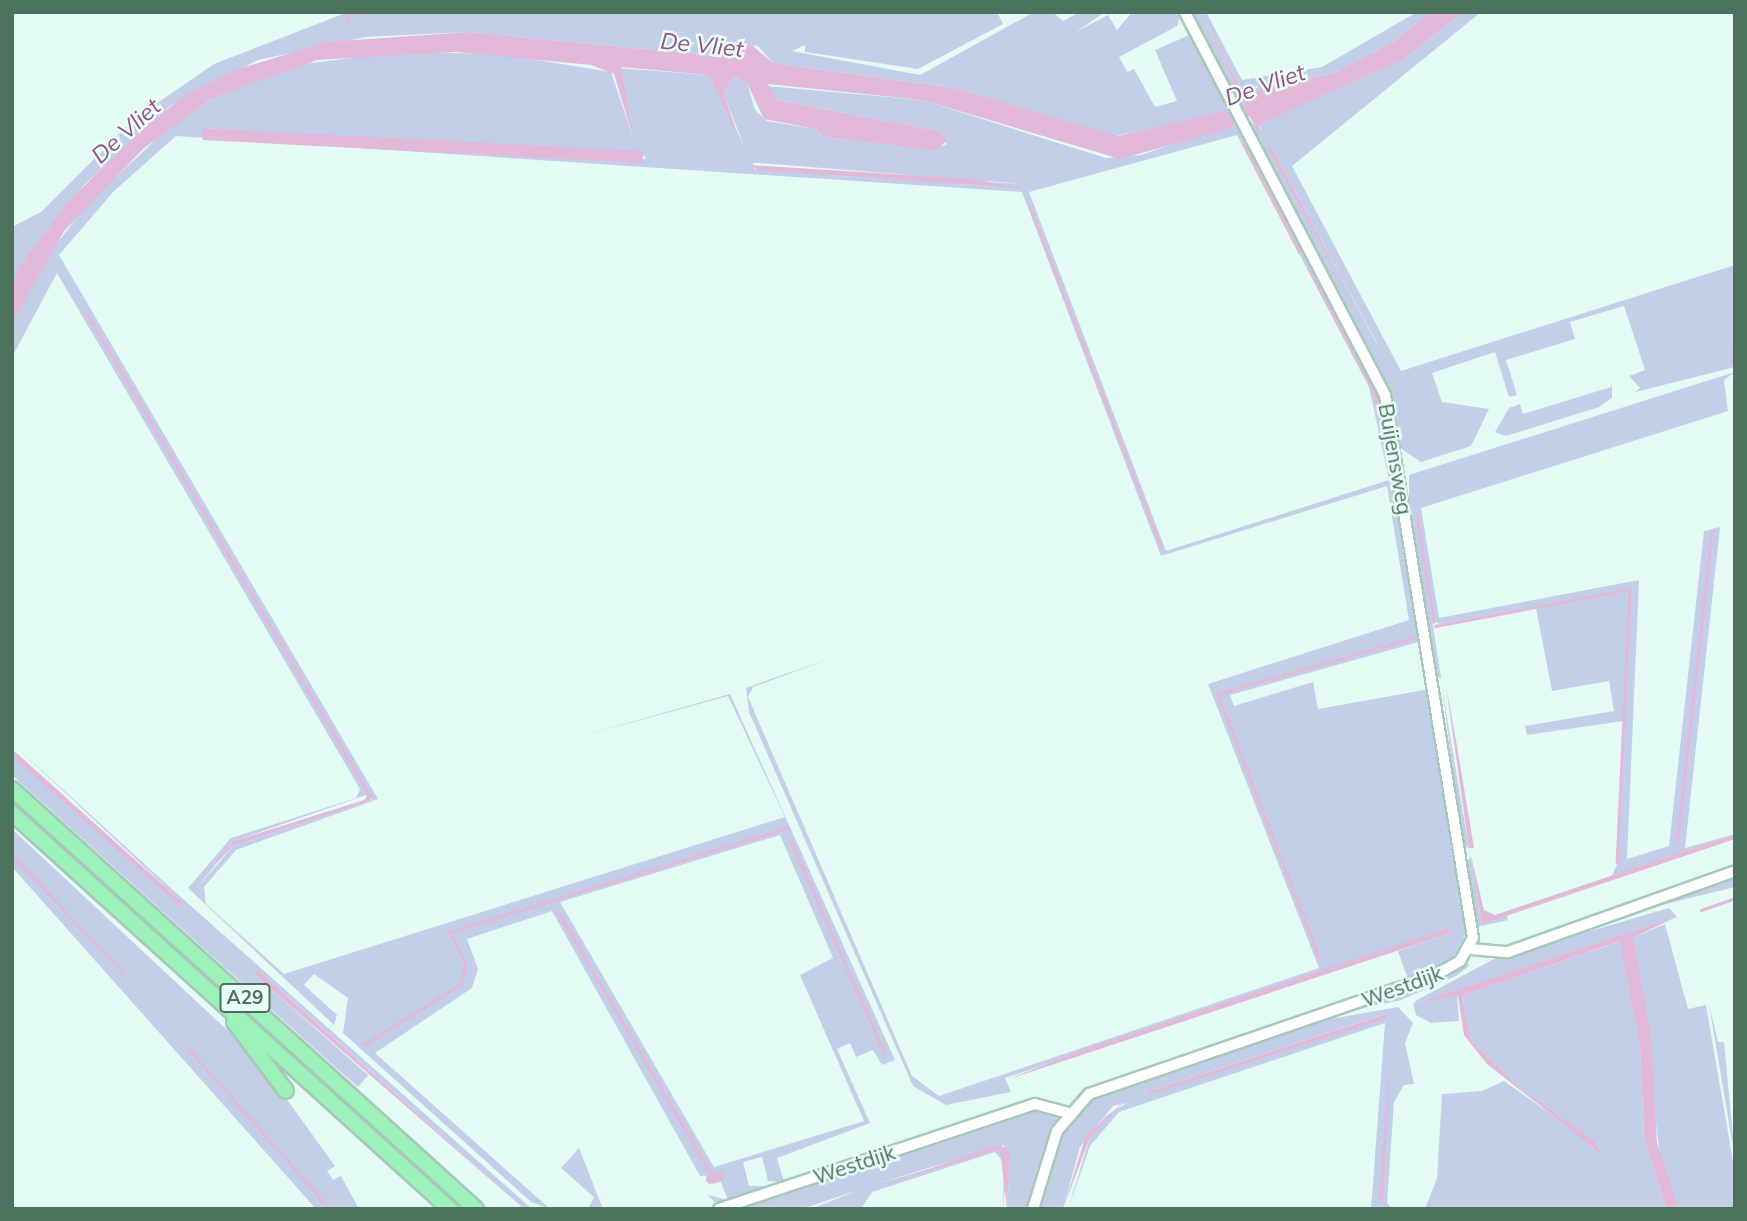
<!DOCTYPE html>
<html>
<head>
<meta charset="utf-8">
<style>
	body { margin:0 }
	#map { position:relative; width:1747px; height:1221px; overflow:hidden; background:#e3fbf4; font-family:Mulish,sans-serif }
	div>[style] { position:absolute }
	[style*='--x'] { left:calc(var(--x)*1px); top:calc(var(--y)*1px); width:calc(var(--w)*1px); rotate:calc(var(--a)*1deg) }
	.green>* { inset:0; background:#c3cfe8 }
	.water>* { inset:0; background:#e3b9da; transform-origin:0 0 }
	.stream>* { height:2.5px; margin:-1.25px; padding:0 1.25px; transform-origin:1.25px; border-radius:1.25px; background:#e3b9da }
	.canal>* { height:10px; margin:-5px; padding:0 5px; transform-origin:5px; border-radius:5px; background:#e3b9da }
	.roads { filter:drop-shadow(2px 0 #a8c9ba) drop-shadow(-2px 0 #a8c9ba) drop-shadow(0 2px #a8c9ba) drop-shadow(0 -2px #a8c9ba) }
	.minor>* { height:10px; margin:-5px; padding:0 5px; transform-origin:5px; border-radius:5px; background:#fff }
	.highway>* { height:14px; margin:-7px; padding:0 7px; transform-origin:7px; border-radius:7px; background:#9df2ba }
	span { translate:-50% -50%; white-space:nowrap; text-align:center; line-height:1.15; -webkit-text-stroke:5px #e9fef8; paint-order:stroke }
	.shield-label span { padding:2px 5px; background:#e9fef8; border:2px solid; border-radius:5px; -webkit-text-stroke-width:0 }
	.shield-label { font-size:19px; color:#4a725c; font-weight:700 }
	.street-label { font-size:21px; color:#4a725c }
	.water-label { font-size:23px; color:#994f86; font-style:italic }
	.frame { position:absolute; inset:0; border:14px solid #4a725c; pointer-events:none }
</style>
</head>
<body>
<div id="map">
	<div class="green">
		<i style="clip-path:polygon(348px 12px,997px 12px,1003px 24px,918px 69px,805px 52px,805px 45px,792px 51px,920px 75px,1034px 12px,1053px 12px,1063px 21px,1080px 12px,1105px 12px,1076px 32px,1108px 15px,1117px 30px,1132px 12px,1181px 12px,1177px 26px,1119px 57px,1127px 72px,1134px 69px,1155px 107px,1177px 101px,1155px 50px,1192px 34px,1233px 112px,1115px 136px,955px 88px,773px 63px,758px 46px,729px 43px,706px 55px,468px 32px,366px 37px,258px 60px,171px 105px,83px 186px,12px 281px,12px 227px,41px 212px,134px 119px,214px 64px)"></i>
		<i style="clip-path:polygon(1193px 12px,1206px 12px,1242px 80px,1322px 67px,1417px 12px,1430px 12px,1393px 42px,1334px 73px,1243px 93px,1202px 15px,1245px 106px,1240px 108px)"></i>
		<i style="clip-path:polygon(evenodd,1463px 12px,1481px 12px,1292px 166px,1401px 371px,1735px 265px,1735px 367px,1635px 392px,1640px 388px,1629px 376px,1645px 370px,1624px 306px,1570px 322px,1575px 339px,1506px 360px,1517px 395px,1509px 397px,1495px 352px,1432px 373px,1442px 402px,1489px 409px,1471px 446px,1421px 462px,1400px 448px,1377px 366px,1245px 118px,1262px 130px,1259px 124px,1404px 59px,1463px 12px,1271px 146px,1377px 343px,1377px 344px,1268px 147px,1271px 146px)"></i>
		<i style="clip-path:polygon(evenodd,401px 52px,500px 54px,611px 72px,634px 140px,618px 68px,709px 75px,744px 146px,724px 95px,733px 76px,747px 83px,755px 110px,767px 121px,816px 129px,823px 137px,934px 149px,947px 144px,938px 131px,777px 100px,767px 86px,922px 100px,1106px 158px,1141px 155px,1238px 122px,1379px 394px,1422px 641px,1230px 695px,1234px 706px,1313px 682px,1318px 709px,1430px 689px,1467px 931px,1452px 960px,1408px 980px,1398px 951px,1451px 933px,1449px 929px,1005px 1078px,1011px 1092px,946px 1105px,913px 1086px,749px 712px,746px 688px,834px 657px,753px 687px,748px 697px,912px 1076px,939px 1096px,1319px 968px,1208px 684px,1409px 620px,1387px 486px,1161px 556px,1022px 192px,176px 136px,114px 191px,59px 255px,378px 799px,236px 850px,204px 887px,206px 904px,284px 974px,785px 817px,728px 696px,575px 738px,730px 694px,895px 1060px,882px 1065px,873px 1050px,856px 1057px,850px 1043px,837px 1049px,870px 1123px,777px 1158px,784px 1182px,768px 1181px,762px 1157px,743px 1162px,749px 1186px,774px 1186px,718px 1205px,708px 1195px,728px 1200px,718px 1175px,700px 1176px,552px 911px,467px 939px,478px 969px,472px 988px,375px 1053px,550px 1209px,531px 1202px,343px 1033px,348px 998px,314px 974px,304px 985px,337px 1015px,334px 1025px,188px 888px,231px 838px,356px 798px,360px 789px,57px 273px,12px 357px,12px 322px,37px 270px,87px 204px,165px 131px,211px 99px,303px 64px,401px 52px,203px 128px,643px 154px,646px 159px,213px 134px,203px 128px,401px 52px,1237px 135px,1369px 387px,1389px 480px,1166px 551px,1029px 192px,1237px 135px,401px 52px,753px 163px,759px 163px,1024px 184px,754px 169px,753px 163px,401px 52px,366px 795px,372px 800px,234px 845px,197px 888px,234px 841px,366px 795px,401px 52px,780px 835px,833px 958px,800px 975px,864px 1121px,714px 1167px,560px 902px,780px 835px)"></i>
		<i style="clip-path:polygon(1735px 372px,1724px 380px,1728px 411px,1421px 508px,1439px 618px,1639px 580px,1627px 859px,1669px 846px,1704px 531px,1720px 527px,1685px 848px,1735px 834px,1612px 876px,1618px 862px,1631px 589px,1440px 624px,1432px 620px,1441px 678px,1436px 676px,1409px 513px,1409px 475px)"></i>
		<i style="clip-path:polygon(1612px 381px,1612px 398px,1599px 407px,1506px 436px,1495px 432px,1509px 408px,1520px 404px,1523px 414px,1611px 387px)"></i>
		<i style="clip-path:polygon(1629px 591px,1623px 721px,1527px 735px,1525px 726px,1614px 711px,1609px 681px,1552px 691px,1536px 608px)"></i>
		<i style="clip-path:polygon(1442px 688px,1469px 848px,1463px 845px)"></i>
		<i style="clip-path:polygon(12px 743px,174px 891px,532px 1209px,524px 1209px,257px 969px,255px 975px,368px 1075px,358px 1087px,336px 1068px,12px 775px,12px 756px,184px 904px)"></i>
		<i style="clip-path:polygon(12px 829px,257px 1058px,335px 1166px,327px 1171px,333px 1180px,341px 1176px,359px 1209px,316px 1209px,12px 867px)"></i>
		<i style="clip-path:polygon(1471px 856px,1482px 923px,1507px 915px,1508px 920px,1477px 927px,1466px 864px)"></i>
		<i style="clip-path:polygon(1735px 874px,1735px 887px,1629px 913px)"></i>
		<i style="clip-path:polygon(1669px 908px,1677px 917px,1416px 1003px,1457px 995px,1459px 1021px,1431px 1023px,1416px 1015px,1413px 1004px,1417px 1000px,1492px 960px)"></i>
		<i style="clip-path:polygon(1665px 924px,1688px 1009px,1706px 1005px,1735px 1173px,1735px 1209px,1679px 1209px,1660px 1156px,1633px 938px)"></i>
		<i style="clip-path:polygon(1621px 941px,1640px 1048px,1644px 1136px,1666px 1209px,1425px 1209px,1437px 1178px,1442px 1094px,1482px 1091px,1504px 1081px,1607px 1154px,1520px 1088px,1471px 1040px,1462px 996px)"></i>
		<i style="clip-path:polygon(1466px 961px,1469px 966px,1456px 976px,1401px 1000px,1330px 1015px,1439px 978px)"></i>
		<i style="clip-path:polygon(1709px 1004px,1718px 1042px,1724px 1042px,1735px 1159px)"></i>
		<i style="clip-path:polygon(evenodd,1398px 1007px,1413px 1023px,1405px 1043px,1414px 1084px,1404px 1085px,1394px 1102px,1387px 1203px,1393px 1209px,1371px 1209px,1385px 1023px,1119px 1112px,1090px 1146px,1068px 1209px,1090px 1137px,1106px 1116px,1127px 1103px,1113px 1106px,1080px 1147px,1063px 1209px,1037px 1209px,1060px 1134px,1092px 1097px,1314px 1022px,1398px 1007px,1385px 1014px,1386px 1018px,1145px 1095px,1147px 1092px,1385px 1014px)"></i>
		<i style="clip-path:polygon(1035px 1107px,1054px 1111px,1057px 1119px,1029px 1209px,1007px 1209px,1010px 1158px,1004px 1145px,873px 1185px,1000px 1149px,1007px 1168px,1003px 1209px,1004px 1163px,995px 1152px,872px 1192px,861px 1209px,811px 1209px,859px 1190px,801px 1209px,729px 1209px)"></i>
		<i style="clip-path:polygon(579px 1148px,603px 1209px,588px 1209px,594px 1197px,561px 1168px)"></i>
	</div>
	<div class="water">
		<i style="clip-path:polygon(1430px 12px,1463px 12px,1404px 59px,1260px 124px,1259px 132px,1249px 116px,1228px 129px,1120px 159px,922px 100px,768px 84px,777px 100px,938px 131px,947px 141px,936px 150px,823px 137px,816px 129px,764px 119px,747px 83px,733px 76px,724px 95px,742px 146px,709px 75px,621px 67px,634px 140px,614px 74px,591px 65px,456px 52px,317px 60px,211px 99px,143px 149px,65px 230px,12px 322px,12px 281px,23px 262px,68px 202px,141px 130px,185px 95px,235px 70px,326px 42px,468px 32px,706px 55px,747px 41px,773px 63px,955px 88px,1118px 136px,1245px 106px,1202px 15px,1243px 93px,1334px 73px,1393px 42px)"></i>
		<i style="left:203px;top:128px;width:441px;height:12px;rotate:3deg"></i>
		<i style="clip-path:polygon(1271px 146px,1316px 230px,1377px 344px,1267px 147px)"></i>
		<i style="clip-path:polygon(750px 165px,973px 179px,1024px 188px,758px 170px)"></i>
		<i style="clip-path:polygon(1446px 686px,1457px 746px,1474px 848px,1469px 848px)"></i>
		<i style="clip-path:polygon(12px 749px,182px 902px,181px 907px,12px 756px)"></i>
		<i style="clip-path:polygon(370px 792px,370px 801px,234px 845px,194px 886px,234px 841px,364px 800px)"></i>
		<i style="clip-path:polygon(1735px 834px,1735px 839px,1482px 924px,1471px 856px,1484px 910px,1495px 915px)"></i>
		<i style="clip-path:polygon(1676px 917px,1633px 938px,1651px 1036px,1657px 1143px,1679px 1209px,1666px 1209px,1644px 1136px,1640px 1048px,1620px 941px,1462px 996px,1471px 1040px,1520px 1088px,1594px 1141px,1604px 1156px,1487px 1064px,1464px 1035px,1458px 996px,1416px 1003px)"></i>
		<i style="clip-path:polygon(1449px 928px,1451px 933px,1006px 1080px,1082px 1050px)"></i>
		<i style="clip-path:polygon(257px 969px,349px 1052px,524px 1209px,255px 975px)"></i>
		<i style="clip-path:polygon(1386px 1014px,1387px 1018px,1145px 1096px,1147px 1092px)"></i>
		<i style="clip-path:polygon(1391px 1041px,1383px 1202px,1379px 1202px)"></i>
		<i style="clip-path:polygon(1126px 1100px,1090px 1137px,1063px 1209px,1086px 1135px)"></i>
		<i style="clip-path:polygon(997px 1145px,1007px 1148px,1010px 1158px,1007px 1209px,1000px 1149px,874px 1188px)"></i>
	</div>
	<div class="stream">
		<i style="--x:348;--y:22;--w:6;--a:-99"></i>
		<i style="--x:347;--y:16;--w:15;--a:-16"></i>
		<i style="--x:1243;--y:143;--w:122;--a:62.6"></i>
		<i style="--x:1029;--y:204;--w:367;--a:68.9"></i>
		<i style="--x:1309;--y:269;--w:139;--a:62.1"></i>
		<i style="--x:1374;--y:392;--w:49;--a:78.2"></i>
		<i style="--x:87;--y:313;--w:560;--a:59.63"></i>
		<i style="--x:1732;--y:362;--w:29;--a:-84"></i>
		<i style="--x:1386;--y:456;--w:12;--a:81"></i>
		<i style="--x:1417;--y:515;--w:108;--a:81"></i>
		<i style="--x:1435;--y:626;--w:198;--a:-10.7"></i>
		<i style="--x:1630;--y:589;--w:273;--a:92.7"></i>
		<i style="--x:791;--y:840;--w:232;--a:66.3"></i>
		<i style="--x:1677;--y:842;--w:313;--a:-83.6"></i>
		<i style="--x:12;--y:855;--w:163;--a:46.5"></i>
		<i style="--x:1701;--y:910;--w:34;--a:-19"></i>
		<i style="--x:559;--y:913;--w:307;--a:59.7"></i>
		<i style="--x:1319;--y:958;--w:283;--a:-111.1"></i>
		<i style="--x:1217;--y:694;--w:204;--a:-15.9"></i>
		<i style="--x:363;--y:1045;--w:115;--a:-31.9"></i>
		<i style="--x:461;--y:984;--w:21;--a:-79"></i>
		<i style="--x:465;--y:963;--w:35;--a:-117"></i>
		<i style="--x:449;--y:932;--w:354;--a:-17.1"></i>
		<i style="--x:189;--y:1049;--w:213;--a:48.6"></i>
	</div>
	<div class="canal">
		<i style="--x:711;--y:1179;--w:8;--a:-14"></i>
	</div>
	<div class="roads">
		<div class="minor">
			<i style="--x:1470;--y:949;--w:38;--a:5"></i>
			<i style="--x:1508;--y:952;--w:241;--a:-19.6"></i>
			<i style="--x:719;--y:1209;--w:333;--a:-18.4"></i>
			<i style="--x:1035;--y:1104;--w:34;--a:15"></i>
			<i style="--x:1033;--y:1209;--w:82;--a:-72.9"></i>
			<i style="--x:1057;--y:1131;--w:49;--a:-49.1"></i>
			<i style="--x:1089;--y:1094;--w:365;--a:-18.9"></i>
			<i style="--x:1434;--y:976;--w:30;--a:-30"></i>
			<i style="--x:1460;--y:961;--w:26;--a:-61"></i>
			<i style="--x:1473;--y:938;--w:550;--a:-99.21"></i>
			<i style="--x:1385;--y:395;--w:432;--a:-117.6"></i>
		</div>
		<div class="highway">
			<i style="--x:12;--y:789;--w:626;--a:42.15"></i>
			<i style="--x:12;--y:813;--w:590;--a:42.12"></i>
			<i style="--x:234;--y:1022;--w:86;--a:53"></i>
		</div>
	</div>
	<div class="shield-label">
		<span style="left:245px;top:998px">A29</span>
	</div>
	<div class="street-label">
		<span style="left:1396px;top:459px;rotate:80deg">Buijensweg</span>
		<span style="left:1402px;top:986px;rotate:-20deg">Westdijk</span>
		<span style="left:854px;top:1164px;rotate:-18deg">Westdijk</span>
	</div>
	<div class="water-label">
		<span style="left:702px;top:45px;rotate:6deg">De Vliet</span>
		<span style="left:1265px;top:85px;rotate:-19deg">De Vliet</span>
		<span style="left:126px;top:131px;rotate:-42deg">De Vliet</span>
	</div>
	<div class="frame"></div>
</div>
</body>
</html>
